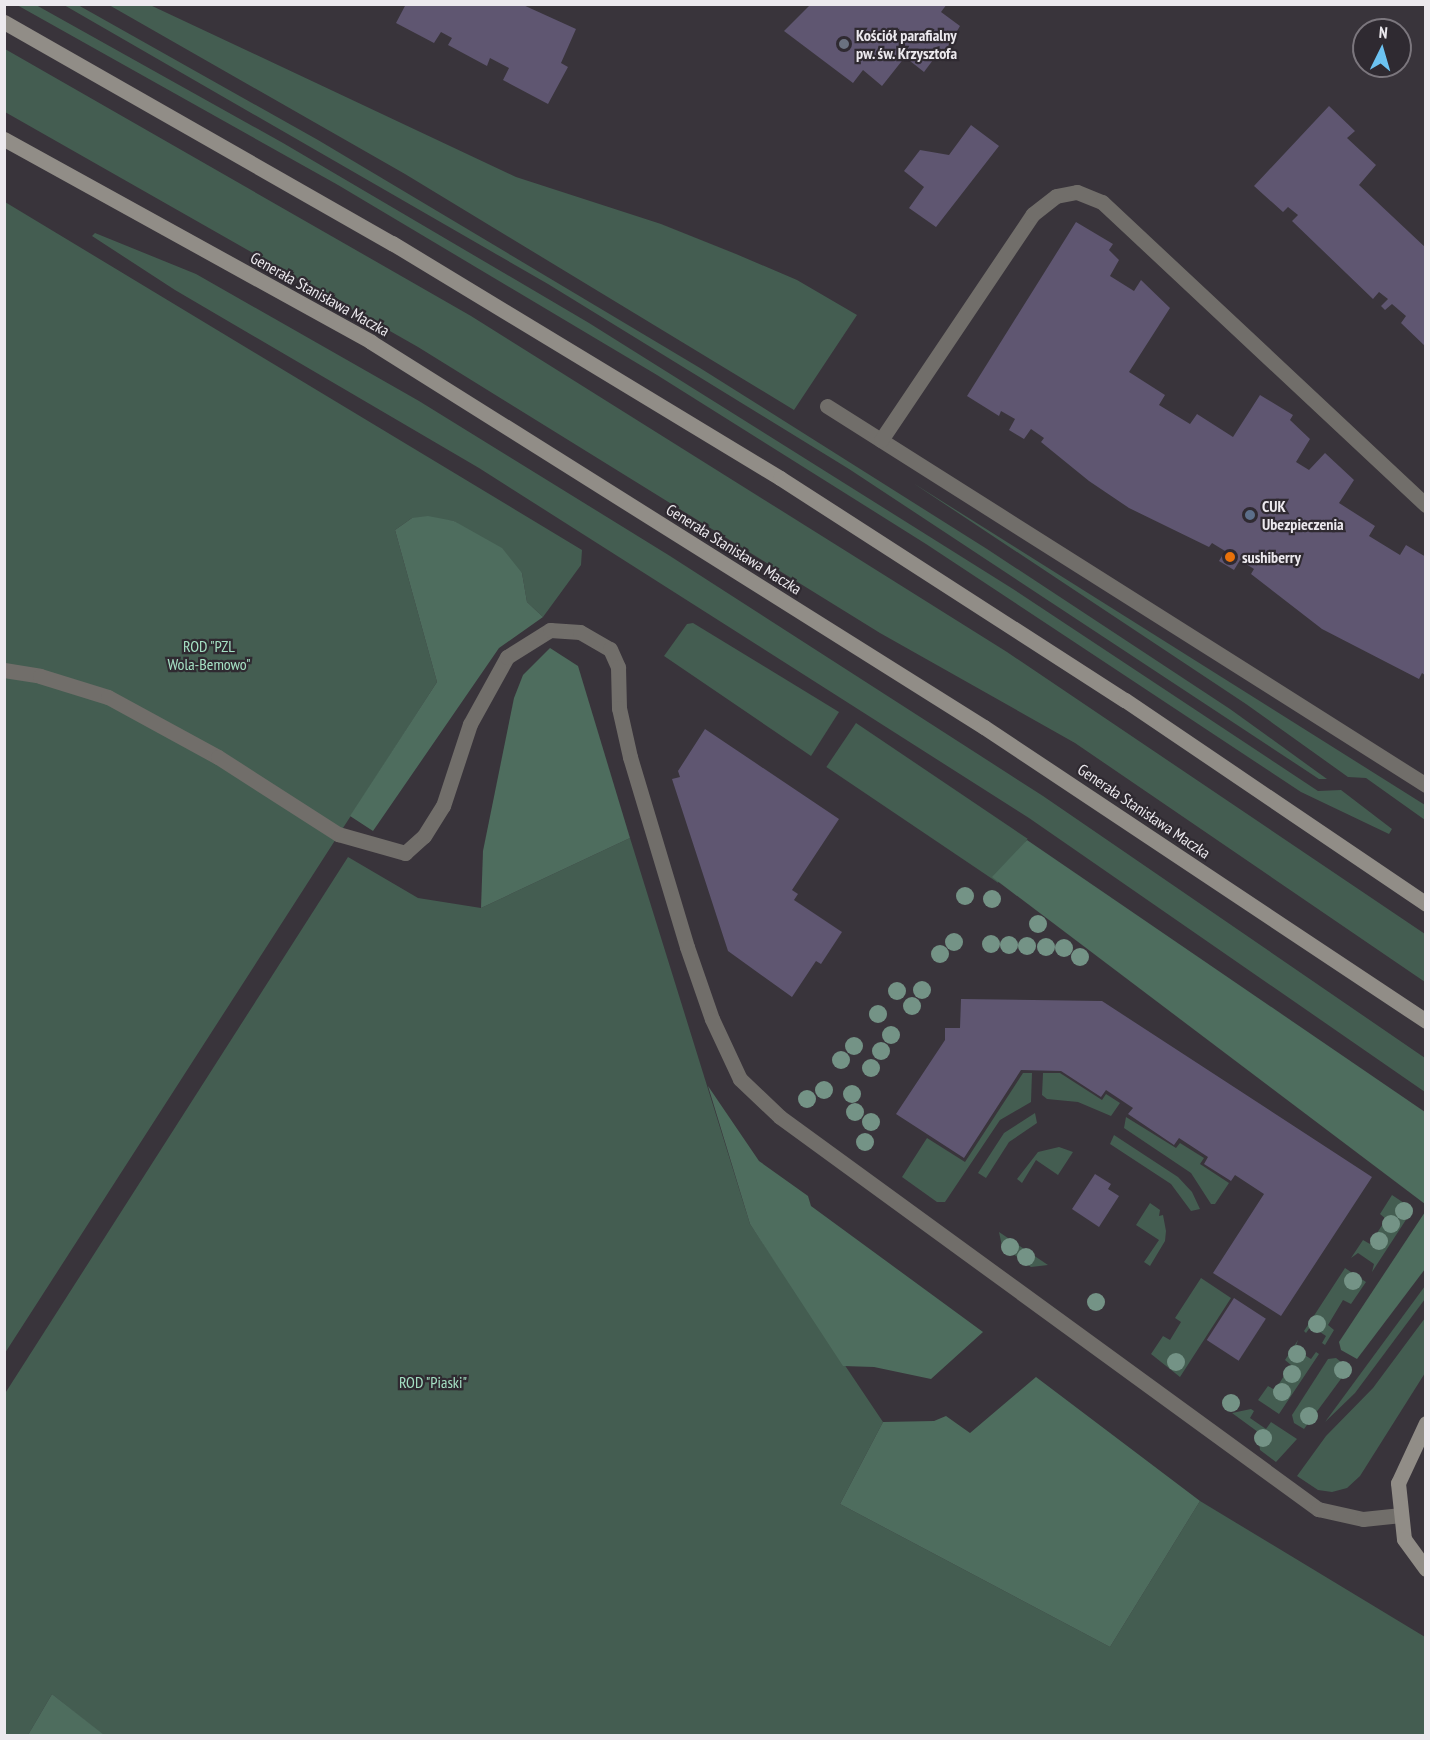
<!DOCTYPE html>
<html>
<head>
<meta charset="utf-8">
<style>
	body { margin:0 }
	#map { position:relative; width:1430px; height:1740px; overflow:hidden; background:#39343b; font-family:"PT Sans Narrow",sans-serif }
	div>[style] { position:absolute }
	[style*='--x'] { left:calc(var(--x)*1px); top:calc(var(--y)*1px); width:calc(var(--w)*1px); rotate:calc(var(--a)*1deg) }
	.green>* { inset:0; background:#445d51; transform-origin:0 0 }
	.forest>* { inset:0; background:#4e6d5e }
	.building>* { inset:0; background:#5f5671; transform-origin:0 0 }
	.lane>* { height:15px; margin:-7.5px; padding:0 7.5px; transform-origin:7.5px; border-radius:7.5px; background:#716e6a }
	.secondary>* { height:15px; margin:-7.5px; padding:0 7.5px; transform-origin:7.5px; border-radius:7.5px; background:#918d87 }
	.trees>* { width:18px; height:18px; margin:-9px; border-radius:50%; background:#749386 }
	.dots>* { width:16px; height:16px; translate:-50% -50%; box-sizing:border-box; border:3px solid #2f2a31; border-radius:50% }
	span { translate:-50% -50%; white-space:nowrap; text-align:center; line-height:1.15; -webkit-text-stroke:4.5px #2f2a31; paint-order:stroke }
	.poi-label { font-size:16px; color:#ece9ee; font-weight:700 }
	.left { translate:0 -50%; text-align:left }
	.street-label { font-size:16px; color:#ece9ee }
	.park-label { font-size:16px; color:#a5e1c4 }
	.frame { position:absolute; inset:0; border:6px solid #ece9ee; pointer-events:none }
	.north { position:absolute; left:1352px; top:18px; width:60px; height:60px; box-sizing:border-box; background:#2f2a31; border:2px solid #7b767d; border-radius:50%; rotate:5deg; font-size:16px; font-weight:700; line-height:24px; text-align:center; color:#ece9ee }
	.north::after { content:''; display:block; margin:auto; width:21px; height:27px; background:#6cc3f2; clip-path:polygon(50% 0,100% 100%,50% 72%,0 100%) }
</style>
</head>
<body>
<div id="map">
	<div class="green">
		<i style="clip-path:polygon(17px 5px,36px 5px,283px 143px,589px 323px,1013px 589px,1318px 791px,1341px 790px,1392px 829px,1389px 834px,1301px 792px,926px 544px,657px 375px,338px 185px)"></i>
		<i style="clip-path:polygon(64px 5px,78px 5px,318px 140px,700px 368px,987px 549px,1230px 709px,1327px 779px,1319px 779px,849px 469px,548px 284px)"></i>
		<i style="clip-path:polygon(109px 5px,150px 5px,516px 177px,661px 224px,736px 254px,797px 280px,857px 315px,794px 410px,405px 174px)"></i>
		<i style="clip-path:polygon(5px 49px,471px 316px,1007px 652px,1425px 934px,1425px 982px,1075px 743px,880px 633px,418px 347px,5px 112px)"></i>
		<i style="clip-path:polygon(5px 202px,582px 550px,581px 565px,543px 617px,527px 602px,522px 573px,454px 521px,412px 518px,395px 530px,437px 682px,5px 1353px)"></i>
		<i style="clip-path:polygon(95px 233px,196px 274px,419px 401px,670px 556px,1043px 796px,1425px 1058px,1425px 1092px,1029px 818px,479px 468px,175px 290px,92px 236px)"></i>
		<i style="clip-path:polygon(913px 483px,1425px 805px,1425px 820px,1366px 778px,1348px 777px,1246px 704px)"></i>
		<i style="clip-path:polygon(693px 623px,839px 712px,811px 756px,664px 656px,687px 624px)"></i>
		<i style="left:856px;top:723px;width:207px;height:53px;rotate:34deg"></i>
		<i style="clip-path:polygon(630px 838px,750px 1224px,883px 1422px,840px 1504px,1110px 1647px,1200px 1501px,1425px 1637px,1425px 1735px,104px 1736px,52px 1694px,28px 1735px,5px 1735px,4px 1395px,348px 857px,418px 898px,481px 908px)"></i>
		<i style="clip-path:polygon(1023px 1073px,1032px 1073px,1031px 1102px,1000px 1120px,945px 1202px,937px 1202px,902px 1177px,927px 1138px,965px 1162px)"></i>
		<i style="clip-path:polygon(1043px 1073px,1060px 1073px,1102px 1100px,1106px 1094px,1120px 1103px,1111px 1116px,1078px 1102px,1047px 1099px,1042px 1095px)"></i>
		<i style="clip-path:polygon(1035px 1113px,1037px 1123px,1009px 1142px,986px 1178px,978px 1173px,1004px 1133px)"></i>
		<i style="clip-path:polygon(1126px 1117px,1176px 1148px,1180px 1143px,1204px 1158px,1200px 1164px,1229px 1183px,1215px 1204px,1211px 1204px,1191px 1173px,1124px 1128px)"></i>
		<i style="clip-path:polygon(1114px 1135px,1178px 1177px,1192px 1192px,1200px 1209px,1191px 1211px,1171px 1184px,1110px 1144px)"></i>
		<i style="clip-path:polygon(1059px 1147px,1073px 1152px,1058px 1175px,1036px 1160px,1022px 1183px,1017px 1179px,1038px 1152px)"></i>
		<i style="clip-path:polygon(1392px 1195px,1413px 1209px,1372px 1272px,1374px 1264px,1358px 1253px,1351px 1258px,1363px 1240px,1370px 1244px,1386px 1219px,1380px 1214px)"></i>
		<i style="clip-path:polygon(1150px 1203px,1160px 1210px,1159px 1216px,1163px 1215px,1166px 1231px,1165px 1241px,1150px 1266px,1144px 1262px,1159px 1240px,1136px 1225px)"></i>
		<i style="clip-path:polygon(999px 1232px,1048px 1265px,1031px 1267px,1002px 1246px)"></i>
		<i style="clip-path:polygon(1345px 1268px,1366px 1282px,1351px 1304px,1343px 1300px,1328px 1325px,1334px 1330px,1325px 1345px,1322px 1343px,1326px 1336px,1311px 1326px,1306px 1333px,1304px 1331px)"></i>
		<i style="clip-path:polygon(1201px 1278px,1231px 1298px,1180px 1377px,1151px 1354px,1163px 1336px,1170px 1340px,1181px 1322px,1175px 1318px)"></i>
		<i style="clip-path:polygon(1425px 1286px,1425px 1299px,1355px 1393px,1325px 1422px)"></i>
		<i style="clip-path:polygon(1425px 1318px,1425px 1373px,1360px 1476px,1347px 1488px,1332px 1492px,1318px 1490px,1297px 1476px,1326px 1436px,1373px 1388px)"></i>
		<i style="clip-path:polygon(1298px 1340px,1295px 1349px,1311px 1359px,1316px 1352px,1319px 1354px,1279px 1414px,1258px 1400px,1268px 1386px,1275px 1390px,1291px 1365px,1285px 1360px)"></i>
		<i style="clip-path:polygon(1336px 1358px,1349px 1368px,1304px 1429px,1294px 1423px,1292px 1415px,1328px 1359px)"></i>
		<i style="clip-path:polygon(1251px 1409px,1254px 1411px,1250px 1418px,1266px 1429px,1271px 1422px,1297px 1439px,1276px 1462px,1260px 1450px,1258px 1432px,1232px 1413px)"></i>
	</div>
	<div class="forest">
		<i style="clip-path:polygon(428px 516px,454px 521px,502px 548px,522px 573px,527px 602px,543px 617px,499px 648px,373px 831px,350px 816px,437px 682px,395px 530px,412px 518px)"></i>
		<i style="clip-path:polygon(550px 648px,578px 666px,630px 838px,481px 908px,483px 851px,514px 698px,523px 675px)"></i>
		<i style="clip-path:polygon(1027px 840px,1425px 1112px,1425px 1204px,992px 877px)"></i>
		<i style="clip-path:polygon(708px 1086px,759px 1161px,808px 1196px,811px 1206px,983px 1332px,931px 1379px,874px 1367px,843px 1366px,750px 1224px)"></i>
		<i style="clip-path:polygon(1425px 1212px,1425px 1269px,1357px 1359px,1341px 1350px,1339px 1342px)"></i>
		<i style="clip-path:polygon(1036px 1377px,1200px 1501px,1110px 1647px,840px 1504px,883px 1422px,934px 1421px,946px 1416px,970px 1433px)"></i>
		<i style="clip-path:polygon(52px 1694px,104px 1735px,28px 1735px)"></i>
	</div>
	<div class="building">
		<i style="clip-path:polygon(406px 4px,521px 4px,576px 29px,561px 63px,568px 67px,548px 104px,503px 80px,509px 68px,490px 58px,487px 66px,448px 45px,452px 38px,441px 32px,434px 43px,396px 23px)"></i>
		<i style="clip-path:polygon(811px 4px,947px 4px,941px 12px,960px 26px,940px 60px,936px 56px,924px 72px,905px 57px,882px 86px,863px 70px,853px 83px,784px 31px)"></i>
		<i style="clip-path:polygon(1329px 106px,1355px 131px,1347px 138px,1376px 165px,1359px 185px,1426px 248px,1426px 347px,1401px 323px,1406px 316px,1392px 304px,1385px 310px,1381px 306px,1388px 299px,1379px 292px,1373px 299px,1292px 221px,1298px 215px,1288px 207px,1283px 212px,1254px 186px)"></i>
		<i style="clip-path:polygon(971px 125px,999px 146px,936px 227px,909px 208px,924px 187px,904px 171px,920px 150px,949px 155px)"></i>
		<i style="clip-path:polygon(1076px 222px,1113px 244px,1109px 250px,1119px 260px,1110px 276px,1134px 291px,1141px 280px,1170px 308px,1129px 372px,1165px 395px,1159px 405px,1190px 424px,1197px 414px,1233px 437px,1260px 395px,1293px 415px,1290px 420px,1310px 439px,1296px 462px,1309px 470px,1325px 453px,1354px 480px,1339px 503px,1375px 526px,1369px 536px,1400px 555px,1406px 545px,1426px 557px,1426px 676px,1422px 673px,1419px 679px,1322px 629px,1251px 574px,1254px 569px,1240px 560px,1234px 570px,1219px 561px,1225px 551px,1212px 543px,1209px 547px,1129px 508px,1089px 481px,1041px 442px,1044px 438px,1031px 429px,1024px 439px,1009px 430px,1015px 419px,1001px 411px,999px 416px,967px 396px)"></i>
		<i style="clip-path:polygon(705px 729px,839px 819px,792px 890px,798px 894px,794px 900px,842px 932px,821px 964px,816px 961px,792px 997px,728px 951px,672px 779px,680px 777px,678px 771px)"></i>
		<i style="clip-path:polygon(961px 999px,1102px 1001px,1372px 1177px,1281px 1316px,1213px 1273px,1264px 1194px,1235px 1175px,1231px 1181px,1204px 1164px,1208px 1157px,1179px 1138px,1174px 1145px,1128px 1114px,1133px 1108px,1106px 1090px,1101px 1097px,1061px 1071px,1021px 1070px,964px 1158px,896px 1114px,945px 1040px,945px 1028px,960px 1028px)"></i>
		<i style="clip-path:polygon(1095px 1174px,1111px 1184px,1108px 1189px,1119px 1196px,1099px 1227px,1072px 1209px)"></i>
		<i style="left:1234px;top:1298px;width:38px;height:50px;rotate:33deg"></i>
	</div>
	<div class="lane">
		<i style="--x:827;--y:406;--w:709;--a:32.32"></i>
		<i style="--x:881;--y:440;--w:272;--a:-56.1"></i>
		<i style="--x:1033;--y:214;--w:29;--a:-38"></i>
		<i style="--x:1056;--y:196;--w:21;--a:-11"></i>
		<i style="--x:1077;--y:192;--w:27;--a:22"></i>
		<i style="--x:1102;--y:202;--w:444;--a:43.1"></i>
		<i style="--x:4;--y:670;--w:36;--a:9"></i>
		<i style="--x:40;--y:676;--w:71;--a:17.2"></i>
		<i style="--x:108;--y:697;--w:125;--a:28.6"></i>
		<i style="--x:218;--y:757;--w:143;--a:32.7"></i>
		<i style="--x:338;--y:834;--w:70;--a:15.8"></i>
		<i style="--x:405;--y:853;--w:25;--a:-42"></i>
		<i style="--x:424;--y:836;--w:36;--a:-58"></i>
		<i style="--x:443;--y:806;--w:86;--a:-71.8"></i>
		<i style="--x:470;--y:724;--w:77;--a:-61.1"></i>
		<i style="--x:507;--y:657;--w:51;--a:-32.1"></i>
		<i style="--x:550;--y:630;--w:30;--a:4"></i>
		<i style="--x:580;--y:632;--w:34;--a:30"></i>
		<i style="--x:610;--y:649;--w:20;--a:66"></i>
		<i style="--x:618;--y:667;--w:41;--a:88.6"></i>
		<i style="--x:619;--y:708;--w:50;--a:77.3"></i>
		<i style="--x:630;--y:757;--w:198;--a:73.3"></i>
		<i style="--x:687;--y:947;--w:76;--a:70.9"></i>
		<i style="--x:712;--y:1019;--w:66;--a:65"></i>
		<i style="--x:740;--y:1079;--w:55;--a:43.5"></i>
		<i style="--x:780;--y:1117;--w:666;--a:36.08"></i>
		<i style="--x:1318;--y:1509;--w:46;--a:12.5"></i>
		<i style="--x:1363;--y:1519;--w:36;--a:-6"></i>
	</div>
	<div class="secondary">
		<i style="--x:4;--y:22;--w:447;--a:29.7"></i>
		<i style="--x:392;--y:243;--w:454;--a:31.2"></i>
		<i style="--x:780;--y:478;--w:410;--a:32.8"></i>
		<i style="--x:1125;--y:700;--w:364;--a:34.1"></i>
		<i style="--x:4;--y:139;--w:419;--a:28.9"></i>
		<i style="--x:371;--y:342;--w:724;--a:32.13"></i>
		<i style="--x:984;--y:727;--w:531;--a:33.63"></i>
		<i style="--x:1426;--y:1423;--w:66;--a:115"></i>
		<i style="--x:1398;--y:1483;--w:56;--a:83.9"></i>
		<i style="--x:1404;--y:1539;--w:37;--a:54"></i>
	</div>
	<div class="trees">
		<i style="left:965px;top:896px"></i>
		<i style="left:992px;top:899px"></i>
		<i style="left:1038px;top:924px"></i>
		<i style="left:954px;top:942px"></i>
		<i style="left:991px;top:944px"></i>
		<i style="left:1009px;top:945px"></i>
		<i style="left:1027px;top:946px"></i>
		<i style="left:1046px;top:947px"></i>
		<i style="left:1064px;top:948px"></i>
		<i style="left:940px;top:954px"></i>
		<i style="left:1080px;top:957px"></i>
		<i style="left:922px;top:990px"></i>
		<i style="left:897px;top:991px"></i>
		<i style="left:912px;top:1006px"></i>
		<i style="left:878px;top:1014px"></i>
		<i style="left:891px;top:1035px"></i>
		<i style="left:854px;top:1046px"></i>
		<i style="left:881px;top:1051px"></i>
		<i style="left:841px;top:1060px"></i>
		<i style="left:871px;top:1068px"></i>
		<i style="left:824px;top:1090px"></i>
		<i style="left:852px;top:1094px"></i>
		<i style="left:807px;top:1099px"></i>
		<i style="left:855px;top:1112px"></i>
		<i style="left:871px;top:1122px"></i>
		<i style="left:865px;top:1142px"></i>
		<i style="left:1404px;top:1211px"></i>
		<i style="left:1391px;top:1224px"></i>
		<i style="left:1379px;top:1241px"></i>
		<i style="left:1010px;top:1247px"></i>
		<i style="left:1026px;top:1257px"></i>
		<i style="left:1353px;top:1281px"></i>
		<i style="left:1096px;top:1302px"></i>
		<i style="left:1317px;top:1324px"></i>
		<i style="left:1297px;top:1354px"></i>
		<i style="left:1176px;top:1362px"></i>
		<i style="left:1343px;top:1370px"></i>
		<i style="left:1292px;top:1374px"></i>
		<i style="left:1282px;top:1392px"></i>
		<i style="left:1231px;top:1403px"></i>
		<i style="left:1309px;top:1416px"></i>
		<i style="left:1263px;top:1438px"></i>
	</div>
	<div class="dots">
		<i style="left:844px;top:44px;background:#6b7280"></i>
		<i style="left:1250px;top:515px;background:#5c6f8a"></i>
		<i style="left:1230px;top:557px;background:#e8710a"></i>
	</div>
	<div class="poi-label">
		<span class="left" style="left:856px;top:44px">Kościół parafialny<br>pw. św. Krzysztofa</span>
		<span class="left" style="left:1262px;top:515px">CUK<br>Ubezpieczenia</span>
		<span class="left" style="left:1242px;top:557px">sushiberry</span>
	</div>
	<div class="street-label">
		<span style="left:320px;top:294px;rotate:29deg">Generała Stanisława Maczka</span>
		<span style="left:734px;top:549px;rotate:32deg">Generała Stanisława Maczka</span>
		<span style="left:1144px;top:811px;rotate:34deg">Generała Stanisława Maczka</span>
	</div>
	<div class="park-label">
		<span style="left:209px;top:655px">ROD "PZL<br>Wola-Bemowo"</span>
		<span style="left:433px;top:1382px">ROD "Piaski"</span>
	</div>
	<div class="frame"></div>
	<div class="north">N</div>
</div>
</body>
</html>
